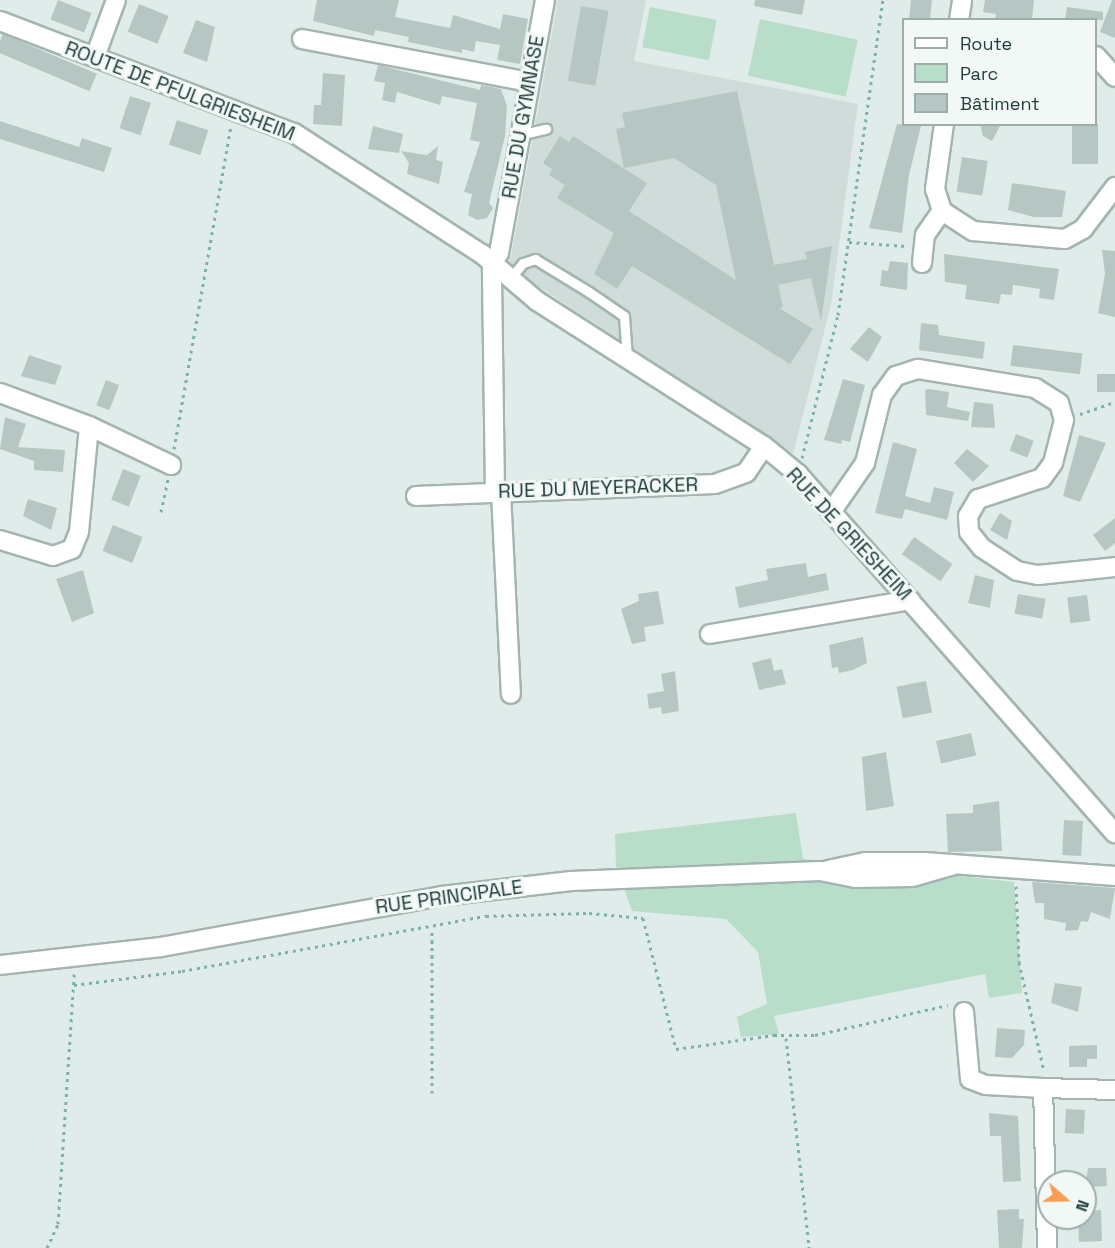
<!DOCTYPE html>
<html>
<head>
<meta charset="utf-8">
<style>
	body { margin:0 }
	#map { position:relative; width:1115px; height:1248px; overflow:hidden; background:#e0ece9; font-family:"Space Grotesk",sans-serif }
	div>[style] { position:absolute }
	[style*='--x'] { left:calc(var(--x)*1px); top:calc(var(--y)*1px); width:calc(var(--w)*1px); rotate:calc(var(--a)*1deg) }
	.built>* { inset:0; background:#cfdcd9 }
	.green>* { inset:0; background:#b8deca; transform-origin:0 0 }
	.building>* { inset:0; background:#b6c7c3; transform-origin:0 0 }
	.path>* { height:3px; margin-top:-1.5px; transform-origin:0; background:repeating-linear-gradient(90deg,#7fb1ac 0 3px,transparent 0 7.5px) }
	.roads { filter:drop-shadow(2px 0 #a3b4b1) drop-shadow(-2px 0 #a3b4b1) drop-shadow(0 2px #a3b4b1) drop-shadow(0 -2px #a3b4b1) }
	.service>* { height:9px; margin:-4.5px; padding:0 4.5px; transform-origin:4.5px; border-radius:4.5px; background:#fff }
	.minor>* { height:18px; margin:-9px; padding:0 9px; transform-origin:9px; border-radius:9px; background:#fff }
	.tertiary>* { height:18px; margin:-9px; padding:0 9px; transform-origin:9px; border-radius:9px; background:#fff }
	.secondary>* { height:18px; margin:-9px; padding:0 9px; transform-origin:9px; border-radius:9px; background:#fff }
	span { translate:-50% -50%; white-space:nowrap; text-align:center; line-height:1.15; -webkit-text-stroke:6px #f1f8f6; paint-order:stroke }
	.street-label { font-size:20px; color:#203d3b }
	.legend { position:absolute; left:902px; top:18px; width:195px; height:108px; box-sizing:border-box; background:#f1f8f6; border:2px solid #9dadab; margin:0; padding:8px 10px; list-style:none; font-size:18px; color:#203d3b }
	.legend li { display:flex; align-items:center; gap:12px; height:30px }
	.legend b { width:30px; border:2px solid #9dadab }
	.north { position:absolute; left:1037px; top:1170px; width:60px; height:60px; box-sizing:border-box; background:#f1f8f6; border:2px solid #9dadab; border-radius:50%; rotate:110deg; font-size:16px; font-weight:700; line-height:24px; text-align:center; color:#203d3b }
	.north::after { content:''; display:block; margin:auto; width:21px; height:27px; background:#f89d52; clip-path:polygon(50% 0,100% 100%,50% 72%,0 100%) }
</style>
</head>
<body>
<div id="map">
	<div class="built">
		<i style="clip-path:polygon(558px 0,646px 0,634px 61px,858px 104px,831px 305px,793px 454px,509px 267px)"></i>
	</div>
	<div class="green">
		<i style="left:650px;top:7px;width:68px;height:41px;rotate:11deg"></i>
		<i style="left:760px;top:19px;width:100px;height:58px;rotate:12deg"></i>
		<i style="clip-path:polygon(796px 813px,803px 859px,1014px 882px,1022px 993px,989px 998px,985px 974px,774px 1016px,779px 1034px,741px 1037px,737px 1017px,767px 1004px,758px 952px,726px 919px,632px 911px,616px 866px,615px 834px)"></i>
	</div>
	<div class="building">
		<i style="left:58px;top:0;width:36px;height:21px;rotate:21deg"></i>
		<i style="clip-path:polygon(317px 0,399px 0,395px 17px,450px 28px,453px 15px,500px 29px,503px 14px,528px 19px,520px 64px,497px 60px,500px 45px,476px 41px,474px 52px,462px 49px,462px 53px,408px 42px,409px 37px,375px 30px,374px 36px,313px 21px)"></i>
		<i style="clip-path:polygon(755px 0,805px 0,802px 15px,754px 6px)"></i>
		<i style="clip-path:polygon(911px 0,932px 0,930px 20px,909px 20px)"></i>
		<i style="clip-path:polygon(985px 0,1034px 0,1032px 20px,995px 20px,996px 14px,983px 12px)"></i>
		<i style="clip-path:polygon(1112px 0,1115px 0,1115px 38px,1100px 32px)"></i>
		<i style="left:139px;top:4px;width:32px;height:30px;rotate:22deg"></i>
		<i style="left:581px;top:6px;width:28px;height:76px;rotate:10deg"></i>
		<i style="clip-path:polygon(1067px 7px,1103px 12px,1103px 20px,1065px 20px)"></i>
		<i style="clip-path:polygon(196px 20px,215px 27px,207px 62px,183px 53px)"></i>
		<i style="left:3px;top:34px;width:102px;height:19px;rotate:23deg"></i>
		<i style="clip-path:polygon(378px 65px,480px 90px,481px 85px,501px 89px,507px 106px,505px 136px,489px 203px,493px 208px,487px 218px,477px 220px,468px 215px,472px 194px,464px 192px,480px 142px,470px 140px,477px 103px,442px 96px,440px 105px,397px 92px,395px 103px,382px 100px,385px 83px,374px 81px)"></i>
		<i style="clip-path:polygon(323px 73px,345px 75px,342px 126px,313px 124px,314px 105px,321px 105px)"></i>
		<i style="clip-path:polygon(737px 91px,774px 265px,807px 259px,805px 252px,832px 246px,821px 321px,811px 278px,778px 285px,783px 307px,779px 308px,813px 329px,790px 364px,632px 266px,617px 289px,594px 274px,614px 233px,557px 198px,565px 185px,549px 175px,552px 169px,543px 163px,560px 136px,569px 142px,573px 136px,647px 183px,629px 211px,736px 280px,716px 185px,674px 158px,624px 168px,616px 129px,625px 127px,622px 113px)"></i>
		<i style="left:130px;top:96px;width:22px;height:34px;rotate:18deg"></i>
		<i style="left:177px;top:120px;width:33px;height:26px;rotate:18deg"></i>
		<i style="clip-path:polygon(0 121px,79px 147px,82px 138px,112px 148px,104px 172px,0 139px)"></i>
		<i style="clip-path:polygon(897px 124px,921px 126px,909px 175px,902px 233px,869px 228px)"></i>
		<i style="clip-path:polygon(980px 124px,1001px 124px,992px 141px,983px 136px)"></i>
		<i style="left:1072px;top:124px;width:26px;height:40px"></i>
		<i style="clip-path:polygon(373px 126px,403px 134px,399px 153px,368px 149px)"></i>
		<i style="clip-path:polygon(438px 146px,436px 160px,443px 162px,439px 184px,407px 174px,409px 163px,401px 151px,427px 155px)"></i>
		<i style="left:962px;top:157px;width:26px;height:35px;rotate:9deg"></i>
		<i style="clip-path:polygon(1012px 183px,1066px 191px,1062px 217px,1034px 217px,1008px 210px)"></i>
		<i style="clip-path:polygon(1102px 250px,1115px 251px,1115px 317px,1098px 313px,1105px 274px)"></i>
		<i style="clip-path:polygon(944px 254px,1059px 269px,1054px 300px,1039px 298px,1040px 289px,1013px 285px,1012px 295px,1001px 294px,999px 304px,965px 299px,967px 285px,945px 282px)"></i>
		<i style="clip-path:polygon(890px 261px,908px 263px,907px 290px,880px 286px,882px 270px,888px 271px)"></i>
		<i style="clip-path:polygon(921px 323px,938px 325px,939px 335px,985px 342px,983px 359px,919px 350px)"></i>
		<i style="clip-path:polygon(869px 327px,882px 337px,868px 362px,850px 349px)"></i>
		<i style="left:1013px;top:345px;width:70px;height:21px;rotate:7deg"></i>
		<i style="clip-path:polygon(29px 355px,62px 366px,55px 385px,21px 376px)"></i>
		<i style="left:1115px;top:374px;width:18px;height:18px;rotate:90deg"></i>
		<i style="clip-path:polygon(843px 379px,865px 385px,850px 442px,842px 440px,841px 444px,824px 440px)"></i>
		<i style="left:106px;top:380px;width:14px;height:27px;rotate:21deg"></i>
		<i style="clip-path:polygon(929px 389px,949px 392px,947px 407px,970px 412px,968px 421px,926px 415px,925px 390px)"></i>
		<i style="clip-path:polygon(974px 402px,993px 404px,995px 428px,971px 427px)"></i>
		<i style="clip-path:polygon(5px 417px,26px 424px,18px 447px,65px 450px,63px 472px,34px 470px,34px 461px,0 449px)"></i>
		<i style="left:1016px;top:434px;width:19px;height:18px;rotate:21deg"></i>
		<i style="clip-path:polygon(1079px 435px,1106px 443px,1080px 502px,1063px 496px)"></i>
		<i style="clip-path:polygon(893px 442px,917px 449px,905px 496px,930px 503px,934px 487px,954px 492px,947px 520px,905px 509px,902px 519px,875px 513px)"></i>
		<i style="clip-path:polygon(967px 449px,989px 466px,973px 482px,954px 463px)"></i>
		<i style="left:123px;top:469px;width:19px;height:33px;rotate:21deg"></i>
		<i style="clip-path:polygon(28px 499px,57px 508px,51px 530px,23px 516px)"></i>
		<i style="clip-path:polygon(1000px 513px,1012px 521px,1007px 540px,990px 530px)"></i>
		<i style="clip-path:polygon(1115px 518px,1115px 543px,1105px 551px,1093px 535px)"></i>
		<i style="left:113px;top:525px;width:32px;height:28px;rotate:22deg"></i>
		<i style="left:914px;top:537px;width:47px;height:21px;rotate:35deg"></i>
		<i style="clip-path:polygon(806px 563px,808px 577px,826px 573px,829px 590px,739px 608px,735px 587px,768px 580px,766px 569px)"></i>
		<i style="clip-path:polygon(83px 570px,94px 613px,72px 622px,56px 579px)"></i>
		<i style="clip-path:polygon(975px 575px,994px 580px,990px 608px,968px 603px)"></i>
		<i style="clip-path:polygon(658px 591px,664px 624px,644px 627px,646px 641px,632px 644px,621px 609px,639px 601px,638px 594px)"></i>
		<i style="left:1018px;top:594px;width:28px;height:20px;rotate:10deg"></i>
		<i style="left:1087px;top:595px;width:26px;height:20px;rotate:83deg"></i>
		<i style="clip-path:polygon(863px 637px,867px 663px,853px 670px,839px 673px,838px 667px,832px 668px,829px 645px)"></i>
		<i style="clip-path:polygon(771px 658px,774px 671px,782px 669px,786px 684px,759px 690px,752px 663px)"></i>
		<i style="clip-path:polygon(675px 671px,679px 711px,662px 714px,661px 707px,649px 709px,647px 694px,664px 691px,661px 674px)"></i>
		<i style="left:926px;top:681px;width:32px;height:30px;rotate:79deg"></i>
		<i style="left:971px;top:733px;width:23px;height:36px;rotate:77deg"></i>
		<i style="clip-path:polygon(886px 752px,894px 806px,866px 811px,862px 757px)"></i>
		<i style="clip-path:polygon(999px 801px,1002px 851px,948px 852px,946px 814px,973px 813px,973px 805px)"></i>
		<i style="left:1064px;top:820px;width:19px;height:35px;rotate:3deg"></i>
		<i style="clip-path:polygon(1032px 882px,1115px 888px,1110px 919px,1091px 912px,1088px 922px,1081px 921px,1078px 930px,1065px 931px,1066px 923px,1044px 919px,1044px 903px,1035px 903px)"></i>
		<i style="clip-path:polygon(1055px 983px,1082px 987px,1078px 1012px,1051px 1003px)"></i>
		<i style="clip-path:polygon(997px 1028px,1025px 1030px,1024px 1045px,1012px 1058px,995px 1057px)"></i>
		<i style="clip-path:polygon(1097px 1045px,1097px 1059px,1087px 1059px,1087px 1067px,1069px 1067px,1069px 1046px)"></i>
		<i style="left:1066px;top:1109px;width:19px;height:24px;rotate:3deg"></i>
		<i style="clip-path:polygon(989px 1113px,1018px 1116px,1021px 1181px,1003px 1182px,1001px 1136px,990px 1136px)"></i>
		<i style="clip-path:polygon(1088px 1168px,1106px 1168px,1107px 1186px,1085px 1187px)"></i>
		<i style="clip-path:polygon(1019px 1209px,1019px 1219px,1024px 1219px,1022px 1248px,999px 1248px,997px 1210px)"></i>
		<i style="clip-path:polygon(1101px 1210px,1102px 1241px,1079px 1242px,1078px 1218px,1085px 1218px,1085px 1211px)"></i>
	</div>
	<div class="path">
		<i style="--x:849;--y:242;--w:58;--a:3.9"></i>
		<i style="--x:1080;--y:414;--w:37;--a:-19"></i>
		<i style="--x:174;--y:449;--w:327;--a:-80"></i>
		<i style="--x:802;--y:458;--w:147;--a:-75.9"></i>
		<i style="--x:838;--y:315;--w:318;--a:-81.9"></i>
		<i style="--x:161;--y:512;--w:34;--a:-78"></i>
		<i style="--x:1016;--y:886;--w:76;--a:87.7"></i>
		<i style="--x:1019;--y:962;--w:112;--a:77.1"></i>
		<i style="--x:74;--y:985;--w:109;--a:-7.4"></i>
		<i style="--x:182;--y:971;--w:309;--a:-10.3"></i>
		<i style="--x:486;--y:916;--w:103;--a:-1.7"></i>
		<i style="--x:589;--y:913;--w:54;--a:5.3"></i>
		<i style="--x:643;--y:918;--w:135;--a:75.9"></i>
		<i style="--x:676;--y:1049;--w:99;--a:-8.1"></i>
		<i style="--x:774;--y:1035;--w:41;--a:0"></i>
		<i style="--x:815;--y:1035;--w:136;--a:-12.7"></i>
		<i style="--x:786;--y:1038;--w:211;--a:83.7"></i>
		<i style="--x:432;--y:1093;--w:164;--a:-90"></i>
		<i style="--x:47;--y:1248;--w:26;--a:-65"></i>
		<i style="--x:58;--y:1224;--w:251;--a:-86.3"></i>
	</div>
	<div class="roads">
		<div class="service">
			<i style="--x:519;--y:135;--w:28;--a:-13"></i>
			<i style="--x:509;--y:280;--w:22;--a:-51"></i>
			<i style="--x:523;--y:263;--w:13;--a:-18"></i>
			<i style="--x:535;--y:259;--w:63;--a:31.4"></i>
			<i style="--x:589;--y:292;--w:42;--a:34.4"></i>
			<i style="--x:624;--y:316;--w:42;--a:85.9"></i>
		</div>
		<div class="minor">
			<i style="--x:959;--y:20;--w:20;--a:-81"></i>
			<i style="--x:302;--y:39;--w:231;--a:10.7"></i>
			<i style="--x:1096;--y:56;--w:28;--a:48"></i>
			<i style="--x:95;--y:57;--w:61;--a:-69.8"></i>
			<i style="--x:944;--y:124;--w:66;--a:97.9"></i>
			<i style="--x:935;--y:189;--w:23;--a:72"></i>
			<i style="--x:942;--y:211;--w:37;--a:33"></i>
			<i style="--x:973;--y:231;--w:92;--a:5"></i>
			<i style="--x:1065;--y:239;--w:21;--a:-29"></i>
			<i style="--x:1083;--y:229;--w:53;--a:-52.7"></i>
			<i style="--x:922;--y:263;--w:28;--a:-84"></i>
			<i style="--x:925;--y:235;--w:29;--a:-55"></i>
			<i style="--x:0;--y:393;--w:95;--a:20.3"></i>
			<i style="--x:89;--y:426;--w:91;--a:25.4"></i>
			<i style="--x:495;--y:492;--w:228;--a:-90.8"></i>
			<i style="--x:492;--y:264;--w:13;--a:-58"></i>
			<i style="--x:499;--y:253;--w:257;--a:-79.7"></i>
			<i style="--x:501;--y:492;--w:202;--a:87.2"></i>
			<i style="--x:416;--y:496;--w:299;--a:-2.3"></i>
			<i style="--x:715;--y:484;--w:33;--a:-20"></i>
			<i style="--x:746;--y:473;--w:32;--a:-56"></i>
			<i style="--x:831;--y:512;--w:60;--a:-55.2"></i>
			<i style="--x:865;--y:463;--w:70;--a:-76"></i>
			<i style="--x:882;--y:395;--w:24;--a:-54"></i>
			<i style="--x:896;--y:376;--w:23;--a:-18"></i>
			<i style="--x:918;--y:369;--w:119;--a:9.2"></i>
			<i style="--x:1035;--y:388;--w:28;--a:32"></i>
			<i style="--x:1059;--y:403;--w:18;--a:74"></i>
			<i style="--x:1064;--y:420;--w:44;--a:104.3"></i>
			<i style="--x:1053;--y:463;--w:19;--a:126"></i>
			<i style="--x:1042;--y:478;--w:67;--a:161.8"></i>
			<i style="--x:978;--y:499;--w:20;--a:120"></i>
			<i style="--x:968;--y:516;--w:16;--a:86"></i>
			<i style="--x:969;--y:532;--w:21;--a:51"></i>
			<i style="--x:982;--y:548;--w:42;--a:33.3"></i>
			<i style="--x:1017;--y:571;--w:21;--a:11"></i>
			<i style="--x:1038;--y:575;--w:77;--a:-5.9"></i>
			<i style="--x:0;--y:540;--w:55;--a:16.8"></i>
			<i style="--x:53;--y:556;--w:20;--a:-20"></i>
			<i style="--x:72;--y:549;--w:18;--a:-68"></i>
			<i style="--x:79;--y:532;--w:106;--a:-84.6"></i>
			<i style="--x:710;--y:634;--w:203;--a:-9.6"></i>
			<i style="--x:964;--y:1012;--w:67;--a:84.9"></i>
			<i style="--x:970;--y:1079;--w:17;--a:21"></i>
			<i style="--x:986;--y:1085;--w:57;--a:3"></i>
			<i style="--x:1047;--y:1248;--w:160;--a:-91.4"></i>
			<i style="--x:1043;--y:1088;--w:72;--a:1.6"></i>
		</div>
		<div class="tertiary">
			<i style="--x:0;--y:21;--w:315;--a:20.9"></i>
			<i style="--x:294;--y:133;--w:224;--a:32.8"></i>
			<i style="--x:482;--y:254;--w:72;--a:40.5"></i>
			<i style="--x:537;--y:301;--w:269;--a:32.6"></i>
			<i style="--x:764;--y:446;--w:44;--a:39.5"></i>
			<i style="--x:798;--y:474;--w:479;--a:48.6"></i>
		</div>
		<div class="secondary">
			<i style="--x:828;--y:870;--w:38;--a:-12"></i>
			<i style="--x:865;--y:862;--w:59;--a:0"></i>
			<i style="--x:924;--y:862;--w:192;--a:4.2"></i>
			<i style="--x:0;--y:965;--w:162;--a:-6.4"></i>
			<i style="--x:161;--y:947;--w:286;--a:-10.3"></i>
			<i style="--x:442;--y:896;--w:130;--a:-6.6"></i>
			<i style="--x:571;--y:881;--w:249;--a:-2.3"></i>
			<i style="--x:820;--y:871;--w:37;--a:11"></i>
			<i style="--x:856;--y:878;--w:56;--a:-1"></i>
			<i style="--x:912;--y:877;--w:41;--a:-15.8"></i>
		</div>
	</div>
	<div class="street-label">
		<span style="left:180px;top:91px;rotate:21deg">ROUTE DE PFULGRIESHEIM</span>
		<span style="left:523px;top:117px;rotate:-80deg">RUE DU GYMNASE</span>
		<span style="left:598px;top:488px;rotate:-2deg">RUE DU MEYERACKER</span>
		<span style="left:849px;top:534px;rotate:47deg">RUE DE GRIESHEIM</span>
		<span style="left:449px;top:897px;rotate:-8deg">RUE PRINCIPALE</span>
	</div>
	<ul class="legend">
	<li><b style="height:8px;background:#fff"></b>Route</li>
	<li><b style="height:16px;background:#b8deca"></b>Parc</li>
	<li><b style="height:16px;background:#b6c7c3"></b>Bâtiment</li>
	</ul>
	<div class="north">N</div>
</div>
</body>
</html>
